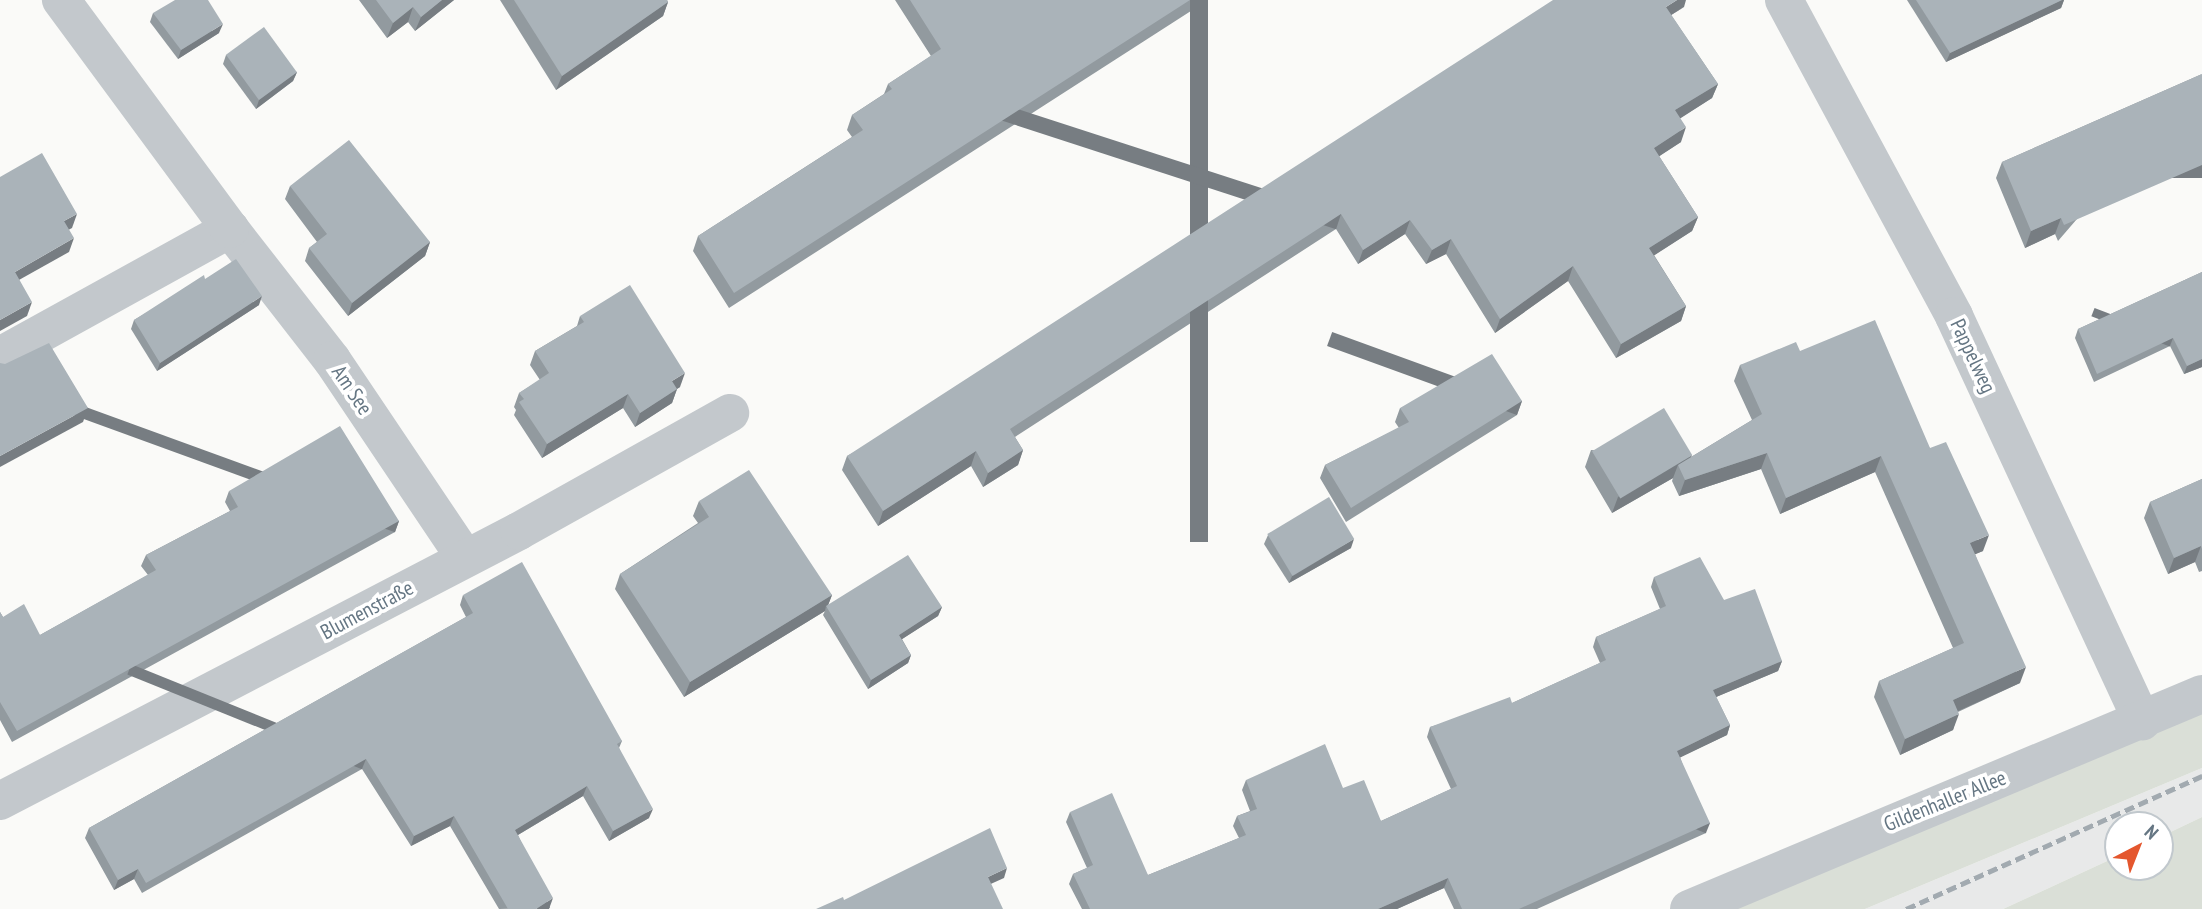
<!DOCTYPE html>
<html>
<head>
<meta charset="utf-8">
<style>
	body { margin:0 }
	#map { position:relative; width:2202px; height:909px; overflow:hidden; background:#fafaf8; font-family:"PT Sans Narrow",sans-serif }
	div>[style] { position:absolute }
	[style*='--x'] { left:calc(var(--x)*1px); top:calc(var(--y)*1px); width:calc(var(--w)*1px); rotate:calc(var(--a)*1deg) }
	.built>* { inset:0; background:#e8e9e9 }
	.green>* { inset:0; background:#dadfd7 }
	.street>* { height:38px; margin:-19px; padding:0 19px; transform-origin:19px; border-radius:19px; background:#c3c8cc }
	.rail>* { height:5px; margin-top:-2.5px; transform-origin:0; background:repeating-linear-gradient(90deg,#a2aab0 0 10px,transparent 0 15px) }
	.wall>* { inset:0; background:#929a9f }
	.shaded-wall>* { inset:0; background:#777d82; transform-origin:0 0 }
	.building>* { inset:0; background:#aab3b9; transform-origin:0 0 }
	span { translate:-50% -50%; white-space:nowrap; text-align:center; line-height:1.15; -webkit-text-stroke:7px #fff; paint-order:stroke }
	.street-label { font-size:21px; color:#657683 }
	.north { position:absolute; left:2104px; top:811px; width:70px; height:70px; box-sizing:border-box; background:#fff; border:2px solid #c1c8cd; border-radius:50%; rotate:42deg; font-size:19px; font-weight:700; line-height:28px; text-align:center; color:#657683 }
	.north::after { content:''; display:block; margin:auto; width:24px; height:32px; background:#e4572e; clip-path:polygon(50% 0,100% 100%,50% 72%,0 100%) }
</style>
</head>
<body>
<div id="map">
	<div class="built">
		<i style="clip-path:polygon(2202px 768px,2202px 817px,2160px 837px,2160px 825px,2118px 825px,2118px 856px,2003px 909px,1865px 909px)"></i>
	</div>
	<div class="green">
		<i style="clip-path:polygon(2202px 711px,2202px 768px,1865px 909px,1731px 909px)"></i>
		<i style="clip-path:polygon(2202px 817px,2202px 909px,2003px 909px,2118px 856px,2118px 867px,2160px 867px,2160px 837px)"></i>
	</div>
	<div class="street">
		<i style="--x:1784;--y:0;--w:359;--a:61.7"></i>
		<i style="--x:1954;--y:316;--w:447;--a:65.1"></i>
		<i style="--x:230;--y:229;--w:166;--a:52.1"></i>
		<i style="--x:332;--y:360;--w:239;--a:56.1"></i>
		<i style="--x:0;--y:356;--w:263;--a:-28.9"></i>
		<i style="--x:230;--y:229;--w:285;--a:-126.4"></i>
		<i style="--x:0;--y:801;--w:585;--a:-27.48"></i>
		<i style="--x:519;--y:531;--w:242;--a:-29.2"></i>
		<i style="--x:1689;--y:909;--w:556;--a:-22.74"></i>
	</div>
	<div class="rail">
		<i style="--x:1906;--y:909;--w:325;--a:-24.2"></i>
	</div>
	<div class="wall">
		<i style="clip-path:polygon(359px 0,454px 0,415px 31px,408px 22px,387px 38px)"></i>
		<i style="clip-path:polygon(500px 0,667px 0,668px 2px,663px 16px,556px 90px)"></i>
		<i style="clip-path:polygon(895px 0,1208px 0,729px 308px,693px 251px,698px 236px,852px 137px,847px 130px,852px 115px,884px 94px,888px 84px,931px 56px)"></i>
		<i style="clip-path:polygon(1907px 0,2064px 0,2061px 8px,1946px 62px)"></i>
		<i style="clip-path:polygon(1684px 7px,1671px 15px,1718px 84px,1712px 98px,1680px 118px,1681px 142px,1659px 156px,1698px 217px,1692px 231px,1654px 255px,1686px 306px,1681px 321px,1616px 358px,1568px 281px,1495px 333px,1446px 254px,1426px 264px,1405px 234px,1358px 264px,1336px 229px,1015px 437px,1023px 450px,1018px 465px,983px 487px,971px 466px,878px 526px,842px 470px,847px 456px)"></i>
		<i style="clip-path:polygon(153px 13px,219px 33px,178px 59px,150px 22px)"></i>
		<i style="clip-path:polygon(226px 55px,297px 72px,293px 81px,256px 109px,223px 64px)"></i>
		<i style="clip-path:polygon(2202px 74px,2058px 241px,2055px 234px,2025px 248px,1996px 178px,2002px 162px)"></i>
		<i style="clip-path:polygon(290px 186px,430px 242px,425px 256px,348px 316px,305px 261px,309px 248px,317px 242px,285px 199px)"></i>
		<i style="clip-path:polygon(2202px 272px,2202px 367px,2184px 374px,2170px 346px,2094px 382px,2075px 338px,2078px 329px)"></i>
		<i style="clip-path:polygon(205px 279px,259px 305px,157px 371px,131px 329px,134px 320px)"></i>
		<i style="clip-path:polygon(580px 316px,680px 387px,677px 389px,672px 403px,635px 427px,623px 408px,542px 458px,514px 415px,516px 410px,514px 407px,519px 393px,540px 380px,530px 365px,535px 351px,577px 326px)"></i>
		<i style="clip-path:polygon(1800px 351px,1930px 448px,1983px 551px,1975px 554px,2020px 683px,1958px 712px,1953px 730px,1900px 755px,1874px 697px,1879px 681px,1953px 648px,1875px 472px,1780px 514px,1761px 469px,1679px 496px,1672px 481px,1673px 478px,1612px 513px,1585px 467px,1591px 450px,1691px 457px,1752px 420px,1734px 381px,1740px 365px)"></i>
		<i style="clip-path:polygon(1522px 401px,1517px 415px,1346px 522px,1320px 478px,1325px 465px,1399px 428px,1395px 422px,1400px 408px)"></i>
		<i style="clip-path:polygon(2202px 479px,2202px 571px,2199px 572px,2195px 562px,2168px 574px,2144px 518px,2150px 502px)"></i>
		<i style="clip-path:polygon(229px 491px,399px 521px,395px 532px,12px 742px,0 720px,0 612px,3px 617px,40px 635px,148px 575px,141px 566px,146px 555px,230px 511px,225px 502px)"></i>
		<i style="clip-path:polygon(699px 501px,832px 595px,828px 605px,942px 607px,938px 616px,902px 639px,911px 655px,908px 663px,868px 689px,823px 615px,825px 611px,684px 697px,615px 589px,620px 574px,698px 523px,693px 516px)"></i>
		<i style="clip-path:polygon(1268px 535px,1351px 548px,1289px 583px,1264px 544px)"></i>
		<i style="clip-path:polygon(1654px 577px,1724px 600px,1782px 661px,1778px 671px,1716px 697px,1730px 725px,1727px 735px,1680px 757px,1706px 833px,1537px 909px,1454px 909px,1444px 888px,1397px 909px,1082px 909px,1069px 884px,1073px 874px,1087px 868px,1066px 822px,1070px 812px,1148px 875px,1239px 838px,1233px 826px,1237px 816px,1250px 811px,1242px 790px,1246px 780px,1343px 788px,1381px 821px,1451px 789px,1427px 737px,1430px 727px,1512px 703px,1600px 663px,1593px 647px,1596px 637px,1660px 609px,1651px 587px)"></i>
		<i style="clip-path:polygon(463px 595px,622px 741px,619px 748px,649px 818px,609px 841px,583px 796px,518px 835px,550px 908px,499px 909px,450px 826px,411px 846px,362px 769px,142px 893px,134px 879px,114px 890px,85px 838px,89px 828px,466px 617px,460px 605px)"></i>
	</div>
	<div class="shaded-wall">
		<i style="clip-path:polygon(442px 0,454px 0,415px 31px,421px 17px)"></i>
		<i style="left:1190px;top:0;width:18px;height:542px"></i>
		<i style="clip-path:polygon(1677px 0,1686px 0,1684px 7px,1660px 22px,1666px 7px)"></i>
		<i style="clip-path:polygon(2062px 0,2064px 0,2061px 8px,1946px 62px,1950px 53px)"></i>
		<i style="clip-path:polygon(668px 2px,663px 16px,556px 90px,562px 76px)"></i>
		<i style="clip-path:polygon(413px 7px,408px 22px,387px 38px,393px 23px)"></i>
		<i style="clip-path:polygon(223px 24px,219px 33px,178px 59px,181px 50px)"></i>
		<i style="clip-path:polygon(297px 72px,293px 81px,256px 109px,259px 100px)"></i>
		<i style="clip-path:polygon(1718px 84px,1712px 98px,1670px 125px,1675px 110px)"></i>
		<i style="clip-path:polygon(1686px 127px,1681px 142px,1649px 163px,1654px 148px)"></i>
		<i style="left:2202px;top:165px;width:13px;height:150px;rotate:90deg"></i>
		<i style="clip-path:polygon(77px 214px,72px 228px,59px 235px,64px 221px)"></i>
		<i style="left:1341px;top:214px;width:16px;height:395px;rotate:108deg"></i>
		<i style="clip-path:polygon(1698px 217px,1692px 231px,1644px 262px,1649px 248px)"></i>
		<i style="clip-path:polygon(2061px 218px,2055px 234px,2025px 248px,2031px 231px)"></i>
		<i style="clip-path:polygon(1410px 220px,1405px 234px,1358px 264px,1363px 250px)"></i>
		<i style="clip-path:polygon(74px 238px,69px 252px,10px 285px,15px 272px)"></i>
		<i style="clip-path:polygon(1451px 239px,1446px 254px,1426px 264px,1432px 250px)"></i>
		<i style="clip-path:polygon(430px 242px,425px 256px,348px 316px,352px 303px)"></i>
		<i style="clip-path:polygon(1573px 266px,1568px 281px,1495px 333px,1500px 319px)"></i>
		<i style="clip-path:polygon(262px 296px,259px 305px,157px 371px,160px 363px)"></i>
		<i style="clip-path:polygon(32px 302px,27px 316px,0 331px,0 320px)"></i>
		<i style="clip-path:polygon(1686px 306px,1681px 321px,1616px 358px,1621px 344px)"></i>
		<i style="left:2173px;top:338px;width:9px;height:84px;rotate:111deg"></i>
		<i style="clip-path:polygon(2202px 359px,2202px 367px,2184px 374px,2187px 366px)"></i>
		<i style="clip-path:polygon(685px 373px,680px 387px,667px 395px,672px 381px)"></i>
		<i style="clip-path:polygon(677px 389px,672px 403px,635px 427px,640px 413px)"></i>
		<i style="clip-path:polygon(628px 394px,623px 408px,542px 458px,547px 444px)"></i>
		<i style="left:1522px;top:401px;width:15px;height:202px;rotate:110deg"></i>
		<i style="clip-path:polygon(88px 408px,83px 422px,0 467px,0 456px)"></i>
		<i style="clip-path:polygon(1023px 450px,1018px 465px,983px 487px,988px 473px)"></i>
		<i style="clip-path:polygon(976px 451px,971px 466px,878px 526px,883px 511px)"></i>
		<i style="clip-path:polygon(1767px 453px,1761px 469px,1679px 496px,1685px 480px)"></i>
		<i style="clip-path:polygon(1692px 455px,1686px 471px,1678px 465px,1673px 478px,1612px 513px,1618px 497px)"></i>
		<i style="clip-path:polygon(1881px 456px,1875px 472px,1780px 514px,1786px 498px)"></i>
		<i style="left:399px;top:521px;width:12px;height:436px;rotate:110deg"></i>
		<i style="clip-path:polygon(1989px 535px,1983px 551px,1964px 559px,1970px 543px)"></i>
		<i style="clip-path:polygon(1354px 539px,1351px 548px,1289px 583px,1293px 574px)"></i>
		<i style="clip-path:polygon(2201px 546px,2195px 562px,2168px 574px,2174px 558px)"></i>
		<i style="clip-path:polygon(832px 595px,827px 608px,826px 606px,825px 611px,684px 697px,690px 682px)"></i>
		<i style="clip-path:polygon(942px 607px,938px 616px,896px 643px,899px 635px)"></i>
		<i style="clip-path:polygon(911px 655px,908px 663px,868px 689px,871px 680px)"></i>
		<i style="clip-path:polygon(1782px 661px,1778px 671px,1709px 700px,1713px 690px)"></i>
		<i style="clip-path:polygon(2026px 667px,2020px 683px,1947px 716px,1953px 700px)"></i>
		<i style="clip-path:polygon(1959px 714px,1953px 730px,1900px 755px,1905px 739px)"></i>
		<i style="clip-path:polygon(1730px 725px,1727px 735px,1673px 761px,1677px 751px)"></i>
		<i style="left:366px;top:759px;width:11px;height:253px;rotate:112deg"></i>
		<i style="clip-path:polygon(587px 786px,583px 796px,511px 839px,515px 830px)"></i>
		<i style="clip-path:polygon(653px 809px,649px 818px,609px 841px,613px 831px)"></i>
		<i style="clip-path:polygon(454px 816px,450px 826px,411px 846px,414px 836px)"></i>
		<i style="left:1710px;top:823px;width:11px;height:209px;rotate:112deg"></i>
		<i style="clip-path:polygon(1007px 868px,1004px 878px,984px 887px,988px 877px)"></i>
		<i style="clip-path:polygon(138px 869px,134px 879px,114px 890px,118px 880px)"></i>
		<i style="clip-path:polygon(1448px 878px,1444px 888px,1397px 909px,1378px 909px)"></i>
		<i style="clip-path:polygon(553px 898px,549px 909px,536px 909px)"></i>
	</div>
	<div class="building">
		<i style="clip-path:polygon(175px 0,208px 0,223px 24px,181px 50px,153px 13px)"></i>
		<i style="clip-path:polygon(376px 0,442px 0,421px 17px,413px 7px,393px 23px)"></i>
		<i style="clip-path:polygon(514px 0,667px 0,668px 2px,562px 76px)"></i>
		<i style="clip-path:polygon(910px 0,1190px 0,734px 293px,698px 236px,863px 130px,852px 115px,892px 89px,888px 84px,941px 49px)"></i>
		<i style="clip-path:polygon(1553px 0,1677px 0,1666px 7px,1718px 84px,1675px 110px,1686px 127px,1654px 148px,1698px 217px,1649px 248px,1686px 306px,1621px 344px,1573px 266px,1500px 319px,1451px 239px,1432px 250px,1410px 220px,1363px 250px,1341px 214px,1010px 429px,1023px 450px,988px 473px,976px 451px,883px 511px,847px 456px)"></i>
		<i style="clip-path:polygon(1916px 0,2062px 0,1950px 53px)"></i>
		<i style="left:264px;top:27px;width:56px;height:47px;rotate:54deg"></i>
		<i style="clip-path:polygon(2202px 74px,2202px 165px,2064px 225px,2061px 218px,2031px 231px,2002px 162px)"></i>
		<i style="clip-path:polygon(349px 140px,430px 242px,352px 303px,309px 248px,327px 234px,290px 186px)"></i>
		<i style="clip-path:polygon(42px 153px,77px 214px,64px 221px,74px 238px,15px 272px,32px 302px,0 320px,0 177px)"></i>
		<i style="clip-path:polygon(236px 259px,262px 296px,160px 363px,134px 320px,204px 275px,205px 279px)"></i>
		<i style="clip-path:polygon(2202px 272px,2202px 359px,2187px 366px,2173px 338px,2097px 374px,2078px 329px)"></i>
		<i style="clip-path:polygon(630px 285px,685px 373px,672px 381px,677px 389px,640px 413px,628px 394px,547px 444px,519px 402px,524px 399px,519px 393px,549px 373px,535px 351px,584px 322px,580px 316px)"></i>
		<i style="clip-path:polygon(1875px 320px,1930px 448px,1946px 442px,1989px 535px,1970px 543px,2026px 667px,1953px 700px,1959px 714px,1905px 739px,1879px 681px,1964px 643px,1881px 456px,1786px 498px,1767px 453px,1685px 480px,1678px 465px,1762px 414px,1740px 365px,1796px 342px,1800px 351px)"></i>
		<i style="clip-path:polygon(49px 343px,88px 408px,0 456px,0 363px,5px 364px)"></i>
		<i style="clip-path:polygon(1492px 354px,1522px 401px,1351px 508px,1325px 465px,1409px 422px,1400px 408px)"></i>
		<i style="left:1664px;top:408px;width:55px;height:84px;rotate:59deg"></i>
		<i style="clip-path:polygon(340px 426px,399px 521px,17px 731px,0 702px,0 612px,3px 617px,24px 604px,40px 635px,156px 570px,146px 555px,238px 507px,229px 491px)"></i>
		<i style="clip-path:polygon(749px 470px,832px 595px,690px 682px,620px 574px,709px 517px,699px 501px)"></i>
		<i style="clip-path:polygon(2202px 479px,2202px 549px,2201px 546px,2174px 558px,2150px 502px)"></i>
		<i style="left:1329px;top:497px;width:49px;height:72px;rotate:59deg"></i>
		<i style="clip-path:polygon(908px 555px,942px 607px,899px 635px,911px 655px,871px 680px,826px 606px)"></i>
		<i style="clip-path:polygon(1700px 557px,1724px 600px,1755px 589px,1782px 661px,1713px 690px,1730px 725px,1677px 751px,1710px 823px,1519px 909px,1462px 909px,1448px 878px,1378px 909px,1090px 909px,1073px 874px,1093px 865px,1070px 812px,1112px 793px,1148px 875px,1246px 835px,1237px 816px,1257px 809px,1246px 780px,1325px 744px,1343px 788px,1364px 780px,1381px 821px,1457px 786px,1430px 727px,1510px 697px,1512px 703px,1606px 660px,1596px 637px,1666px 606px,1654px 577px)"></i>
		<i style="clip-path:polygon(522px 562px,622px 741px,617px 744px,653px 809px,613px 831px,587px 786px,515px 830px,553px 898px,536px 909px,508px 909px,454px 816px,414px 836px,366px 759px,146px 883px,138px 869px,118px 880px,89px 828px,473px 613px,463px 595px)"></i>
		<i style="clip-path:polygon(990px 828px,1007px 868px,988px 877px,1003px 909px,816px 909px,843px 897px,844px 900px)"></i>
	</div>
	<div class="street-label">
		<span style="left:1973px;top:356px;rotate:65deg">Pappelweg</span>
		<span style="left:352px;top:390px;rotate:56deg">Am See</span>
		<span style="left:367px;top:610px;rotate:-28deg">Blumenstraße</span>
		<span style="left:1945px;top:801px;rotate:-22deg">Gildenhaller Allee</span>
	</div>
	<div class="north">N</div>
</div>
</body>
</html>
